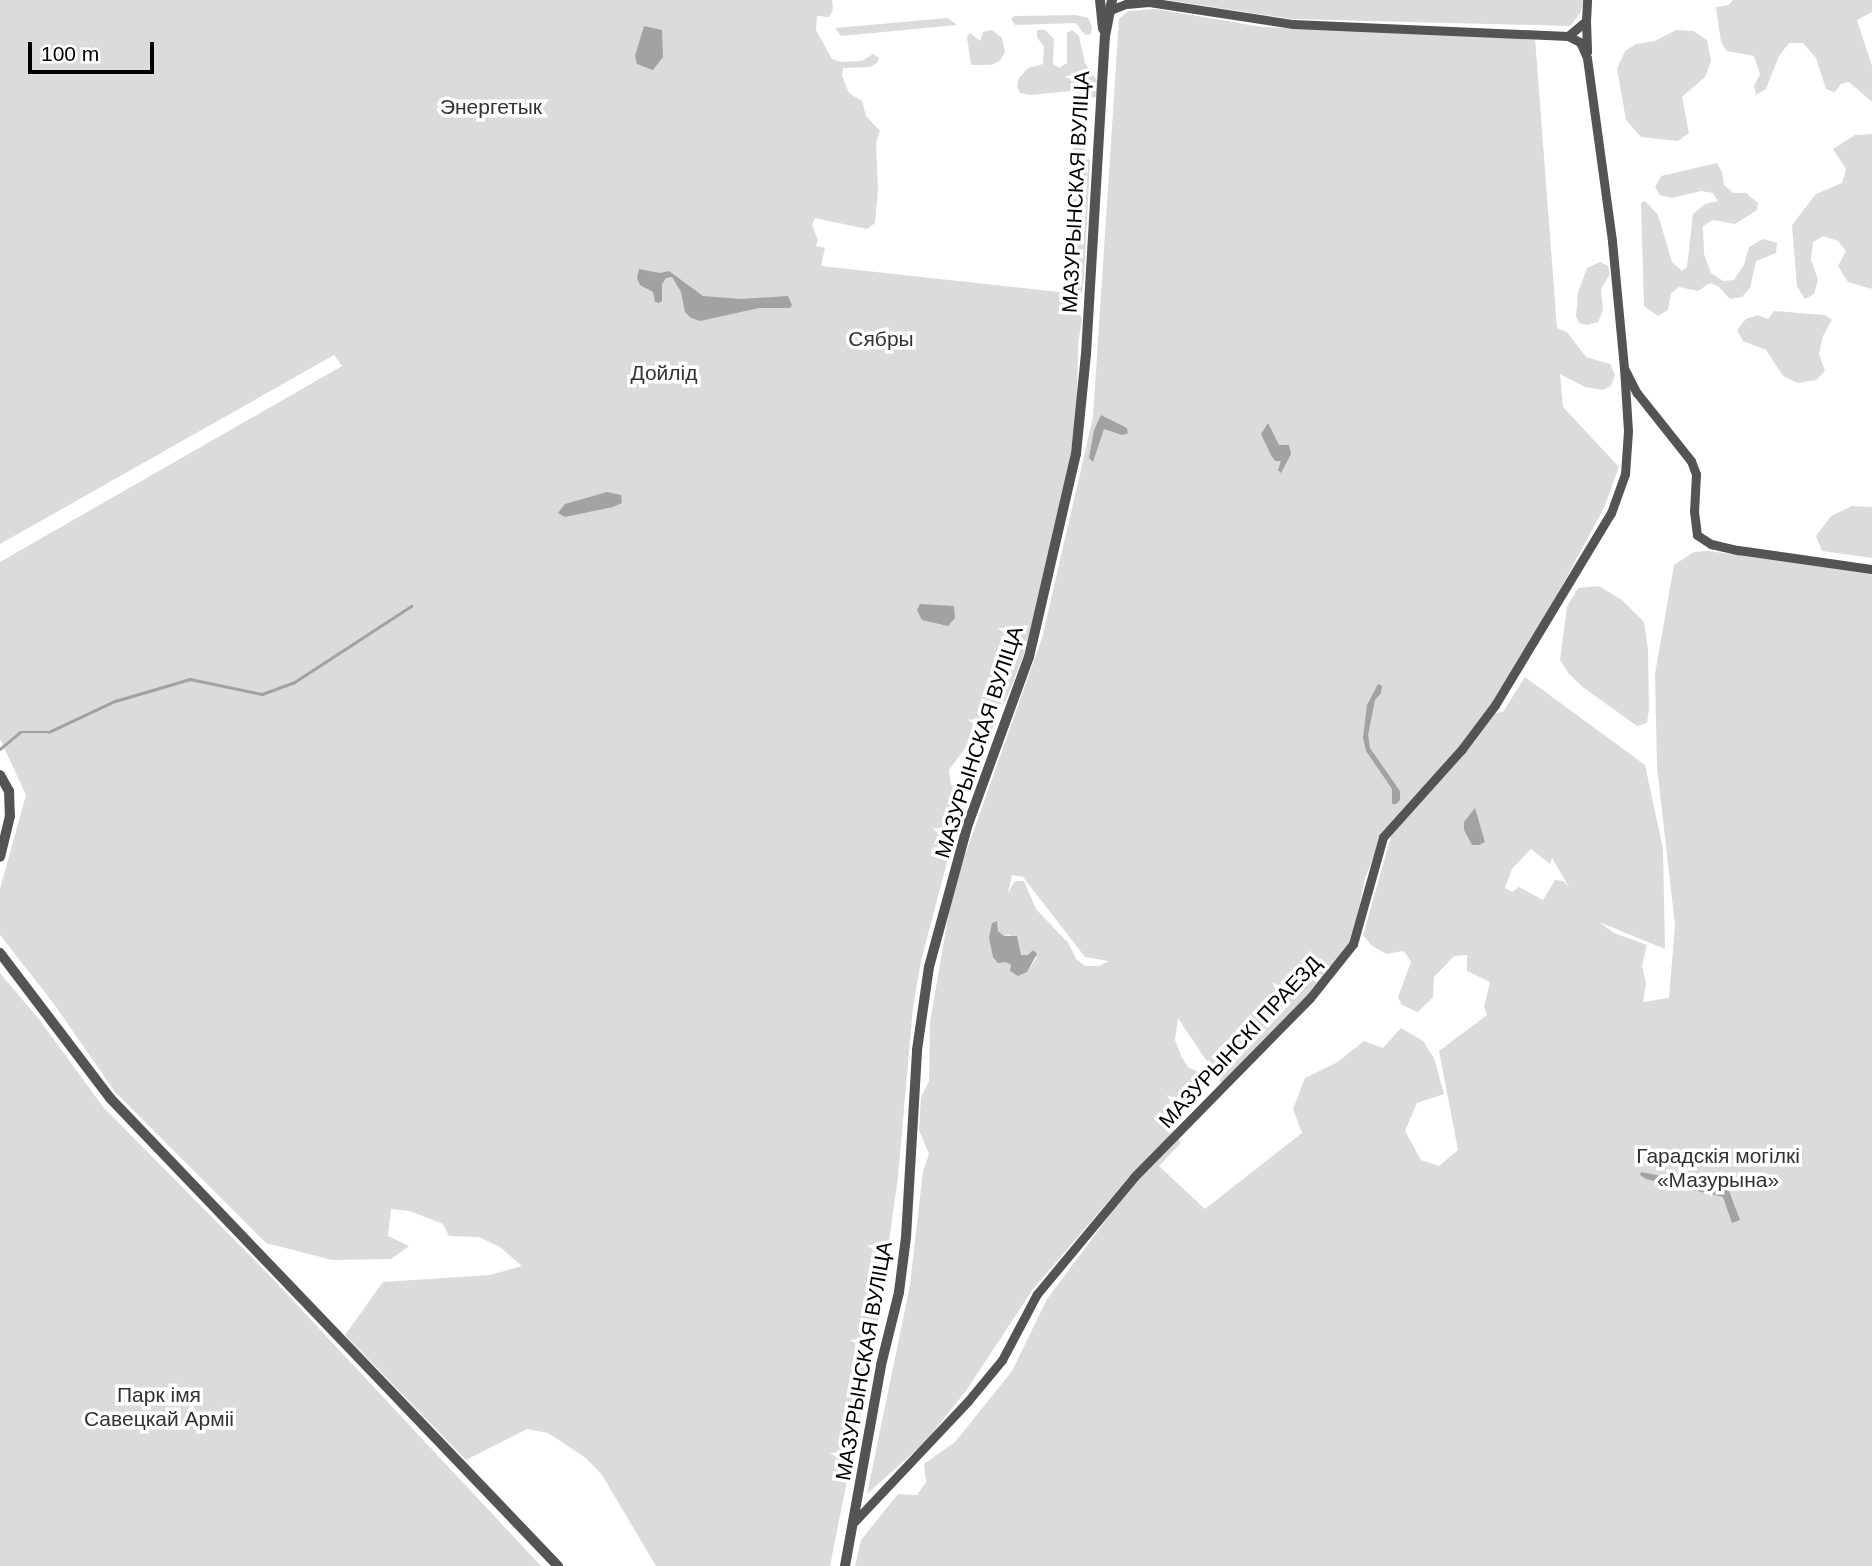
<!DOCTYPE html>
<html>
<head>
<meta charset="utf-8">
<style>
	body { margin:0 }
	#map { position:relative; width:1872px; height:1566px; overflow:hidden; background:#fff; font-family:Helvetica,sans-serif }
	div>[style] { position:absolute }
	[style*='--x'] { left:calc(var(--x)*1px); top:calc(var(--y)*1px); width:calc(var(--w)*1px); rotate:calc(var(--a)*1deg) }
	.green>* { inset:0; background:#dbdbdb }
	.water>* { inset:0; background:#a2a2a2 }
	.stream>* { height:2.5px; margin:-1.25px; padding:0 1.25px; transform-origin:1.25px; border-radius:1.25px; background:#a2a2a2 }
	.minor>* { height:9px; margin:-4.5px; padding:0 4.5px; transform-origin:4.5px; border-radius:4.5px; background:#545454 }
	.tertiary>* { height:10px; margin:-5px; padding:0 5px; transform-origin:5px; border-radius:5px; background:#545454 }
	span { translate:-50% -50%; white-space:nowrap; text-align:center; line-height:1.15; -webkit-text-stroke:7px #fff; paint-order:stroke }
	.park-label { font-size:21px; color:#323232 }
	.street-label { font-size:21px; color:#000 }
	.scale { position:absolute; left:28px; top:42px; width:126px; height:32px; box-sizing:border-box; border:4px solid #000; border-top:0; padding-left:9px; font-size:21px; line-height:24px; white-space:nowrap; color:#000; -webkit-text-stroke:5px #fff; paint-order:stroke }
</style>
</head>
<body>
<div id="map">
	<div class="green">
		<i style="clip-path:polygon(0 0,832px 0,833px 10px,829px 17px,817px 16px,816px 30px,832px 59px,841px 62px,862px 61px,873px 54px,879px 58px,877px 63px,870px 67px,843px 68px,842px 76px,849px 93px,862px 101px,866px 116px,880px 131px,876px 142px,878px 189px,875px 223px,867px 229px,815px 218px,812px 225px,818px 240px,816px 246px,825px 248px,821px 266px,1068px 293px,1064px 252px,1076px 235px,1077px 225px,1067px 207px,1068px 198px,1078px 183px,1071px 169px,1071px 154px,1073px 148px,1079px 146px,1086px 149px,1090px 162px,1084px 278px,1082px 293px,1078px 297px,1078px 310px,1082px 319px,1078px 345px,1077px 411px,1068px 472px,1039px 599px,1024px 654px,1006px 700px,993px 712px,994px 725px,989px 735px,966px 747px,949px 770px,951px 785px,959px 791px,962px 805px,921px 961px,913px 1007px,898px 1177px,876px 1335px,830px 1566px,656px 1566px,602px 1475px,586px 1458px,548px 1433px,527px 1429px,466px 1460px,345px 1335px,383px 1282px,490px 1275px,522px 1266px,500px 1247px,479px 1237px,449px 1236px,443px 1224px,410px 1211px,391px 1209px,388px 1236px,409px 1246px,391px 1259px,332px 1260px,266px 1243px,115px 1092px,54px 1004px,0 935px,0 889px,26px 795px,0 739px,0 562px,342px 366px,334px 355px,0 544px)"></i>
		<i style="clip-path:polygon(1167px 0,1583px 0,1581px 12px,1570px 26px,1292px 19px)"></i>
		<i style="clip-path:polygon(1733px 0,1872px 0,1872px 12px,1857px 20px,1872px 66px,1872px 102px,1849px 82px,1841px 84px,1835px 92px,1826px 89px,1816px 58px,1803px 43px,1789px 43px,1779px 56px,1766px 89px,1756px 95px,1754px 86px,1760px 74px,1754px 56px,1727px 51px,1721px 42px,1716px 7px,1729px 5px)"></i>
		<i style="clip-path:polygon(evenodd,1156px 9px,1262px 27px,1535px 38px,1557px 328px,1567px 332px,1586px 357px,1610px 364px,1615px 375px,1611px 386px,1603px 390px,1585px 387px,1560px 374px,1563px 407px,1619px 467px,1604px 508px,1539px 628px,1492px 704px,1460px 748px,1382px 837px,1365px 878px,1352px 944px,1308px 998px,1222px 1084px,1178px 1018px,1175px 1040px,1182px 1058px,1189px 1068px,1207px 1075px,1211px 1085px,1195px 1093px,1184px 1106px,1181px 1119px,1165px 1142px,1131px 1175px,1033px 1289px,966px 1391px,925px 1442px,867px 1494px,910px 1285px,923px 1171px,929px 1154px,919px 1130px,921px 1097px,929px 1081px,930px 1022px,953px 889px,1042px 638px,1093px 417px,1119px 19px,1128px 11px,1156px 9px,1012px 875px,1023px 877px,1085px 957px,1109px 961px,1099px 966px,1085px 966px,1076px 959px,1069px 944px,1036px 909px,1024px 881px,1015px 881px,1008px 893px,1012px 875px,1156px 9px,997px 922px,998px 931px,1004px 936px,1010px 935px,1021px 955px,1037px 957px,1027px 972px,1019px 973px,1006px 961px,989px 938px,997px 922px)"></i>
		<i style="clip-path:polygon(1076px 15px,1088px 18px,1092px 27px,1091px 34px,1085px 35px,1076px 23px,1015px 25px,1011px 19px,1014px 16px)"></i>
		<i style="clip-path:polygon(948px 18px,957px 25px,841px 36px,835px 28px)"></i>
		<i style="clip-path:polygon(992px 30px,1002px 38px,1005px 52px,1000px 61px,991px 65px,971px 65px,967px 37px,970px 33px,980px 41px,983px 32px)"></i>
		<i style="clip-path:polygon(1037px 30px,1045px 30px,1054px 39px,1053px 64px,1059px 68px,1067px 63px,1067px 33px,1072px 30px,1079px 36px,1085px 63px,1098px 82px,1098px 94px,1094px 98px,1072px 91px,1030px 95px,1020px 93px,1017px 86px,1019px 78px,1028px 68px,1043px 64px,1044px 46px,1037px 38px)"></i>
		<i style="clip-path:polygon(1676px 30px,1693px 31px,1707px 40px,1711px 61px,1705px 77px,1682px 97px,1689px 133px,1678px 141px,1641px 137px,1626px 120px,1617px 69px,1625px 51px,1636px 44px,1655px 41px)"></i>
		<i style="clip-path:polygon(1872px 134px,1872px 289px,1848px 282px,1838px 266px,1846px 251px,1838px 241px,1823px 236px,1813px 242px,1811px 259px,1818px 280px,1814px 294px,1805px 299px,1797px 286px,1792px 225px,1816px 194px,1842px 183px,1846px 169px,1833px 149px,1855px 135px)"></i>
		<i style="clip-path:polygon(1717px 163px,1722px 172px,1724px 185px,1733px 193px,1746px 193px,1758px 203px,1757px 210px,1735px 224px,1713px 220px,1703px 226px,1704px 254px,1711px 273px,1723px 281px,1734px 280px,1744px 265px,1749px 247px,1763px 239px,1777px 243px,1776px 253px,1756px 261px,1750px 288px,1742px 297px,1730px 299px,1719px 287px,1710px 283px,1698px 291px,1679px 287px,1671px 293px,1668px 310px,1658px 316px,1644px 306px,1641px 203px,1645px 201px,1658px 215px,1672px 262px,1682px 271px,1687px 267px,1693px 214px,1705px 204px,1718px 201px,1713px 193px,1701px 191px,1672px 198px,1660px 195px,1655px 187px,1661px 176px)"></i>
		<i style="clip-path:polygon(1600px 262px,1608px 266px,1610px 274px,1601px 289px,1603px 311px,1598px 322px,1587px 325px,1579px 323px,1576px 316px,1578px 292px,1587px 268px)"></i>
		<i style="clip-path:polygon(1774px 311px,1825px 315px,1832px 320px,1823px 336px,1819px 354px,1825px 371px,1816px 380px,1798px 383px,1783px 376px,1766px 350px,1743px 341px,1737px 330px,1746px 319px,1758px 315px,1768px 319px)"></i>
		<i style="clip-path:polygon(1852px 506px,1872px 507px,1872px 558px,1822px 551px,1816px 536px,1831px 516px)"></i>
		<i style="clip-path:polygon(evenodd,1708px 551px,1872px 572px,1872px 1566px,855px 1566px,861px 1540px,898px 1494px,917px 1495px,926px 1482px,924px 1464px,955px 1442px,1012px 1371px,1047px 1299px,1136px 1180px,1179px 1135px,1180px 1144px,1159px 1166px,1205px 1209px,1302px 1133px,1293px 1109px,1305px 1078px,1336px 1063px,1364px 1041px,1383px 1048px,1401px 1028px,1423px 1041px,1434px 1058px,1444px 1094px,1417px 1103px,1405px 1131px,1421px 1160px,1439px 1166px,1458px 1150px,1439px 1051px,1487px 1015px,1484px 1007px,1490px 982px,1467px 971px,1467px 955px,1454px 956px,1434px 977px,1433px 997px,1418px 1012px,1402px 1005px,1398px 997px,1411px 962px,1404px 951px,1386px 954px,1371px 945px,1363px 935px,1392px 833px,1469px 749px,1496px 713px,1503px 712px,1525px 677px,1645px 765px,1663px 849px,1665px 949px,1599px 922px,1614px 933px,1647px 945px,1642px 965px,1646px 983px,1643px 1002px,1669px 998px,1675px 925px,1657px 767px,1655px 674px,1674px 565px,1694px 552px,1708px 551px,1531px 849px,1550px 864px,1552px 858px,1569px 887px,1563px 881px,1555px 880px,1543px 900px,1519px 887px,1512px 892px,1505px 888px,1512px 869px,1531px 849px)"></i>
		<i style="clip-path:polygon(1599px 586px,1622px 600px,1644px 622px,1648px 649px,1649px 709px,1647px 723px,1637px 726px,1584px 688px,1569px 674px,1560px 660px,1567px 607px,1578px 588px)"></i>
		<i style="clip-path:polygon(0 973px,38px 1018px,104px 1108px,271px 1277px,541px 1566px,0 1566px)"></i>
	</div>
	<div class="water">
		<i style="clip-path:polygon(644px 26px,662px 30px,663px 57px,653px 70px,637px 64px,635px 56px)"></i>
		<i style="clip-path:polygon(639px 269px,660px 273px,669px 271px,703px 296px,741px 299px,788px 296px,792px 305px,790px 308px,759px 308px,700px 321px,691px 318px,685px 312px,681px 292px,672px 277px,666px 278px,662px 284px,662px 301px,659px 303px,655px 302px,653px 292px,640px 285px,637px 278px)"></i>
		<i style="clip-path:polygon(1101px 415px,1127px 428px,1128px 433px,1122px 435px,1104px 429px,1093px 462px,1089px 458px,1094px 430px)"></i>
		<i style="clip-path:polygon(1268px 423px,1279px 445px,1289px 445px,1291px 454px,1281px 473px,1278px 470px,1281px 461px,1275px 461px,1271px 455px,1261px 434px)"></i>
		<i style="clip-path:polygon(607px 492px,621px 495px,622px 503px,613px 507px,565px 517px,558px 513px,565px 504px)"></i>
		<i style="clip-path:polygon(920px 604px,954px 606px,955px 618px,948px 626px,922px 620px,917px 610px)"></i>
		<i style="clip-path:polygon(1378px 684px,1382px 686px,1381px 693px,1375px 700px,1368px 735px,1370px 748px,1400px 791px,1400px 800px,1396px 804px,1392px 804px,1392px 789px,1366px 751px,1363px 738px,1367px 705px)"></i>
		<i style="clip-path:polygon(1475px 808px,1485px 842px,1479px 845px,1472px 845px,1464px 830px,1464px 822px)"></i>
		<i style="clip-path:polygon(997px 921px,998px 931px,1004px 936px,1017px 936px,1021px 955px,1028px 955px,1033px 950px,1037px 954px,1027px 972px,1018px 976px,1010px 971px,1011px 965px,1006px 962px,998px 963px,993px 957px,989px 938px,992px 923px)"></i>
		<i style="clip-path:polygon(1641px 1172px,1724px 1188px,1729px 1191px,1740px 1220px,1732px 1223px,1723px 1197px,1646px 1179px,1640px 1175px)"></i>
	</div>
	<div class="stream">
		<i style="--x:0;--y:749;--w:26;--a:-40"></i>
		<i style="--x:20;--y:732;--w:29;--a:0"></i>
		<i style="--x:49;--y:732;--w:73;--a:-25.2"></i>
		<i style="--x:115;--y:701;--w:78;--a:-16.3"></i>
		<i style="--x:190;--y:679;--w:74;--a:11.8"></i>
		<i style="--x:262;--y:694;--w:33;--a:-20"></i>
		<i style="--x:293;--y:683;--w:141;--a:-33.1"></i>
	</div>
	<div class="minor">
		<i style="--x:1110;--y:10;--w:17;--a:-21"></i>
		<i style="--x:1126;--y:4;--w:23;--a:-5"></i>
		<i style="--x:1149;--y:2;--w:146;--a:8.7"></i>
		<i style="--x:1293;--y:24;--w:275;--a:2.5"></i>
		<i style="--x:1568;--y:36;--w:23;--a:-40"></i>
		<i style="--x:1586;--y:21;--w:21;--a:-87"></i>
		<i style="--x:1586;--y:21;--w:31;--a:88"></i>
		<i style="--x:1568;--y:36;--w:13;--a:27"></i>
		<i style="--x:1580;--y:42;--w:17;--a:66"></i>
		<i style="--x:1587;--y:58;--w:185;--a:82.2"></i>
		<i style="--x:1612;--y:241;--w:128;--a:84.6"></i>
		<i style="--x:1624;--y:368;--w:28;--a:63"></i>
		<i style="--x:1637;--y:393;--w:87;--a:51.5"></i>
		<i style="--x:1691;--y:461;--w:14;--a:69"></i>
		<i style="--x:1696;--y:474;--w:37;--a:93"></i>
		<i style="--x:1694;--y:511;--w:24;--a:83"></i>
		<i style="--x:1697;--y:535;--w:17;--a:33"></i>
		<i style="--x:1711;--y:544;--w:28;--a:13"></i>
		<i style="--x:1738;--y:550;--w:135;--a:8.1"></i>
		<i style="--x:855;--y:1521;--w:165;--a:-46.7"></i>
		<i style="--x:968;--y:1401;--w:53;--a:-50.3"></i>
		<i style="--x:1002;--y:1360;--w:75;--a:-62.1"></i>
		<i style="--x:1037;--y:1294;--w:152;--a:-50.3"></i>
		<i style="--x:1134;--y:1177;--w:251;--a:-45.5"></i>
		<i style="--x:1310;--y:998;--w:69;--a:-51.5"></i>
		<i style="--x:1353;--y:944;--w:111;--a:-74.3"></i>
		<i style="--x:1383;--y:837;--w:118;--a:-48.1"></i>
		<i style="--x:1462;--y:749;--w:55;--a:-53.1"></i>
		<i style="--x:1495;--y:705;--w:224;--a:-58.9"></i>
		<i style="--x:1611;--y:513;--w:41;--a:-70.3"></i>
		<i style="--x:1625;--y:474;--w:43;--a:-86"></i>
		<i style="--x:1628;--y:431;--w:63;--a:-93.6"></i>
	</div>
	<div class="tertiary">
		<i style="--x:1100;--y:0;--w:29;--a:84"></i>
		<i style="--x:0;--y:775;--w:18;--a:61"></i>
		<i style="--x:9;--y:791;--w:25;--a:88"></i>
		<i style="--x:10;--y:816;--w:42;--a:103.7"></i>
		<i style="--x:0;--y:953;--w:182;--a:52.8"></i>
		<i style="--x:110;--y:1098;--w:648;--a:46.25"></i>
		<i style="--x:845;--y:1566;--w:204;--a:-79.8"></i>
		<i style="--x:881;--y:1365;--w:75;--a:-76.1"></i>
		<i style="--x:899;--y:1292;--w:55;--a:-82.7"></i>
		<i style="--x:906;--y:1237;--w:187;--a:-86.6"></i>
		<i style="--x:917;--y:1050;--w:84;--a:-81.8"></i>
		<i style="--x:929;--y:967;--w:145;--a:-74.8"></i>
		<i style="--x:967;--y:827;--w:181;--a:-70"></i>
		<i style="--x:1029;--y:657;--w:208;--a:-77"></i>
		<i style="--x:1076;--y:454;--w:100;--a:-84.3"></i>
		<i style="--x:1086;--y:354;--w:319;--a:-86.6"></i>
		<i style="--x:1105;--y:36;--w:37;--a:-79"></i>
	</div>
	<div class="park-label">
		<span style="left:491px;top:107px">Энергетык</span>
		<span style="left:881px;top:339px">Сябры</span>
		<span style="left:664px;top:373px">Дойлід</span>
		<span style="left:1718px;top:1168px">Гарадскія могілкі<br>«Мазурына»</span>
		<span style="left:159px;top:1407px">Парк імя<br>Савецкай Арміі</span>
	</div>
	<div class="street-label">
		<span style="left:1076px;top:192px;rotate:-87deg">МАЗУРЫНСКАЯ ВУЛІЦА</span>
		<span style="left:979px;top:742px;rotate:-72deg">МАЗУРЫНСКАЯ ВУЛІЦА</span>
		<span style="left:1240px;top:1042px;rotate:-47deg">МАЗУРЫНСКІ ПРАЕЗД</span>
		<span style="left:864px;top:1361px;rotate:-80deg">МАЗУРЫНСКАЯ ВУЛІЦА</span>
	</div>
	<div class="scale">100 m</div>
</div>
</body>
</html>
